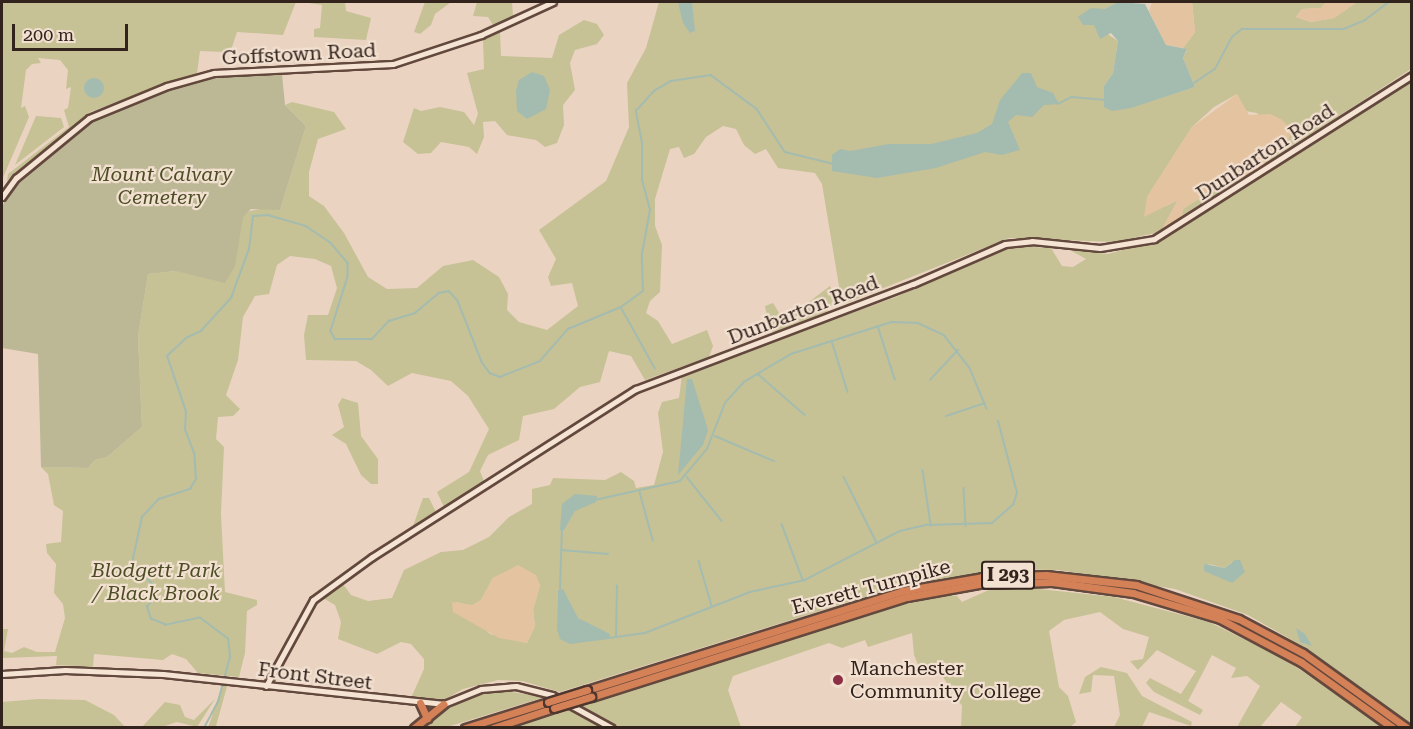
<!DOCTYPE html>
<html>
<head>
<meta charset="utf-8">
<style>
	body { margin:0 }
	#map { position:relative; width:1413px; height:729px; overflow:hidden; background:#ead4c1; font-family:"Roboto Serif",serif }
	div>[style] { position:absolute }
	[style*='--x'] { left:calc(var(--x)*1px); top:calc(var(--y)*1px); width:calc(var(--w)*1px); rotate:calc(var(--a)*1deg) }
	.green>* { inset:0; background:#c7c196 }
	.sand>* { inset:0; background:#e4c3a0 }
	.cemetery>* { inset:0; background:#bcb895 }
	.water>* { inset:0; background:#a3bcaf }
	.round { border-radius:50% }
	.stream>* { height:1.5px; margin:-0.75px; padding:0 0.75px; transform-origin:0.75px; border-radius:0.75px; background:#a3bcaf }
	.roads { filter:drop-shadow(2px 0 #63483d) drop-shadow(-2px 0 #63483d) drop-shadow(0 2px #63483d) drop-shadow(0 -2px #63483d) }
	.secondary>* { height:5px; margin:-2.5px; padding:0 2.5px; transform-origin:2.5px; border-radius:2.5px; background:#f5e4d3 }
	.highway>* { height:7px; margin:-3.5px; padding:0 3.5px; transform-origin:3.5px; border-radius:3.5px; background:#d48157 }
	.bridges { filter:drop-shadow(2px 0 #4f362e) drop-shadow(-2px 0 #4f362e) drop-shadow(0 2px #4f362e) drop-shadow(0 -2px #4f362e) }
	.highway-bridge>* { height:7px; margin:-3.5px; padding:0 3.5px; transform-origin:3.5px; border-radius:3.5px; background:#d48157 }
	.dots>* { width:16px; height:16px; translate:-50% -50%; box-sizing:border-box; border:3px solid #f2e0d0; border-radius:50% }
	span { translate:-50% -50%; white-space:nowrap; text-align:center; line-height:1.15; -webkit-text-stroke:4.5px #f2e0d0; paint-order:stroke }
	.shield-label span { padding:2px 4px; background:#f2e0d0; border:2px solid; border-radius:4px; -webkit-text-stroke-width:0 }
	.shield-label { font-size:18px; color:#32231d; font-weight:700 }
	.street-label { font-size:20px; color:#32231d }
	.park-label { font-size:20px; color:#4c4d25; font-style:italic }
	.poi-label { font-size:20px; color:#32231d }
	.left { translate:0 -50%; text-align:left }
	.frame { position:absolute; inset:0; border:3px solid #32231d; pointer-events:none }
	.scale { position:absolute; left:12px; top:24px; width:116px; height:27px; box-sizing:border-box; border:3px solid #32231d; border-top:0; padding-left:8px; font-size:18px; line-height:21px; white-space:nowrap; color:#32231d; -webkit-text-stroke:4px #f2e0d0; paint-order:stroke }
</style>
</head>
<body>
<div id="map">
	<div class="green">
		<i style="clip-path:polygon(2px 2px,296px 2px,283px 35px,237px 32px,232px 47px,224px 52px,200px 51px,197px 73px,90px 112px,7px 181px,8px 174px,69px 127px,64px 110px,68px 108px,71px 87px,66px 89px,68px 70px,60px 60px,38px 58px,41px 63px,32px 64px,26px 70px,21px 108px,25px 106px,29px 117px,2px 180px)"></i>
		<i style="clip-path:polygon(301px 2px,345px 2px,346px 11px,371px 18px,366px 40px,314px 37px,314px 29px,320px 28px,322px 5px)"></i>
		<i style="clip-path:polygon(425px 2px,451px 2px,435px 14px,431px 25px,420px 34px,414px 32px)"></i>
		<i style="clip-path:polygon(477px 2px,512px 2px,513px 16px,493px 25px,488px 17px,473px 16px)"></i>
		<i style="clip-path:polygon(659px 2px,1118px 2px,1104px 9px,1094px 25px,1118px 41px,1113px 73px,1104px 86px,1151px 101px,1195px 87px,1183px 58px,1187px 50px,1183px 48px,1195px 32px,1192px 2px,1326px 2px,1321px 8px,1302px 9px,1296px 17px,1311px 22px,1334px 18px,1357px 2px,1411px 2px,1411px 69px,1259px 168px,1281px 148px,1257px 113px,1245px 111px,1237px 94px,1214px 107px,1192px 127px,1147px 197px,1166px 206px,1178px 200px,1162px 229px,1155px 233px,1115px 242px,1009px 238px,846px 303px,841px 298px,822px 184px,815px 173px,778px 168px,766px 149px,755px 154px,744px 145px,736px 129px,723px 126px,706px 137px,694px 154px,684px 158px,679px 147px,670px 149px,655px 199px,655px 226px,662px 245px,660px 292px,650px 301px,646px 313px,658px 321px,672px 344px,707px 330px,713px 346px,709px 357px,645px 380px,631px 356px,609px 351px,600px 382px,580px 387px,554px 409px,523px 416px,519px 440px,488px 455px,480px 471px,485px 484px,445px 509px,437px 492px,469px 472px,489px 429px,468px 396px,451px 381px,412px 373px,388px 386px,371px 370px,356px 361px,306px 360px,304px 335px,308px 315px,328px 315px,337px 288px,331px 266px,315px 259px,290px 256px,277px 265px,269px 294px,255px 296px,243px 317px,238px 360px,226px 395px,240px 409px,233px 416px,218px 417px,216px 439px,224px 447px,221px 514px,225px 592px,257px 600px,257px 605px,247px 611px,245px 653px,239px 677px,198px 673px,186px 659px,172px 654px,163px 660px,94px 654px,93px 667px,56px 665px,57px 656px,2px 658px,2px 629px,8px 629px,4px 651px,12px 653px,24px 647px,37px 652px,55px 652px,65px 618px,63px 604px,54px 593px,56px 564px,47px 553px,46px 544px,61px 542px,63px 511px,54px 505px,48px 474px,41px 467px,88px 468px,95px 460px,107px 457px,142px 427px,138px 336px,148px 274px,176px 271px,237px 214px,268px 207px,280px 210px,306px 126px,285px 105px,292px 102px,334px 112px,346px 129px,318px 139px,309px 172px,309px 196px,324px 206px,344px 233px,368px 277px,387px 289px,417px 288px,443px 266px,473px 260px,499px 277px,508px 294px,507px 310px,519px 322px,547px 330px,578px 306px,572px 283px,551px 286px,548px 277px,556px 259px,539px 230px,606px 181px,629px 127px,627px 83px,646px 48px)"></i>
		<i style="clip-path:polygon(584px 20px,597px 24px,604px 35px,597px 44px,575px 50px,570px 63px,575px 90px,563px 105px,564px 125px,557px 143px,545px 147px,536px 140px,507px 135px,495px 121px,483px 122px,484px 137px,477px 154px,469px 147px,441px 142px,431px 153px,418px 154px,403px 142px,414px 108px,421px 111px,440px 107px,464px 112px,474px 125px,478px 114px,467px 73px,484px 69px,483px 39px,500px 32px,501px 56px,552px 58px,559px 35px)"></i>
		<i style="clip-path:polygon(evenodd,1411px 79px,1411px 725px,1306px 648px,1248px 615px,1175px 589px,1058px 570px,1006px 569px,906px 584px,560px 692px,522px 681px,498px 680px,463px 689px,444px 700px,411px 698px,424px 669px,424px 659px,411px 644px,401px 642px,377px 654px,338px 639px,341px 622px,335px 605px,323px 598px,343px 584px,351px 595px,368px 601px,392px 598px,404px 570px,441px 552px,463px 550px,489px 537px,509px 517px,532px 504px,532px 489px,550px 485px,553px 478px,605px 480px,621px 472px,634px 481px,636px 488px,654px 485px,663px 452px,658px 413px,662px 402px,679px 398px,682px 375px,896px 297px,1012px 246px,1051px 248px,1062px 266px,1073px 267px,1086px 259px,1070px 250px,1108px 254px,1160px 240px,1411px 79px,1232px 562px,1232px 583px,1208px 564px,1225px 568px,1232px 562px,1411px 79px,518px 566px,540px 585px,533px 610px,535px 626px,527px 643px,490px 634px,456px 602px,471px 606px,481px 600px,493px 578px,518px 566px)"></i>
		<i style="clip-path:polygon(36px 116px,61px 118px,64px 127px,15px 165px)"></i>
		<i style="clip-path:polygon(1233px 164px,1239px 177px,1236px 182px,1180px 217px,1183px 209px,1222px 184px)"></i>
		<i style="clip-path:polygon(830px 286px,836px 299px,826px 312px,774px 333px,770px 330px,765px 306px,773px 303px,781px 316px,790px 316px)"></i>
		<i style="clip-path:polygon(342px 398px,358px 403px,361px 436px,378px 459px,378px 484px,371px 484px,361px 475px,346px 444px,332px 435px,344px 427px,338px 405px)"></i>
		<i style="clip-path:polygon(423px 498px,429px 498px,437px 514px,416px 527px,413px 526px)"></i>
		<i style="clip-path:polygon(1030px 588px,1114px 597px,1209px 622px,1286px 660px,1383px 727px,1295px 727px,1302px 717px,1281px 702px,1260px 727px,1237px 727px,1260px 686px,1247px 676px,1231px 678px,1236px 668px,1212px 655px,1188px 701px,1203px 710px,1200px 715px,1154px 692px,1146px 683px,1150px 678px,1181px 694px,1196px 671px,1157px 650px,1138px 670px,1130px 661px,1143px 659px,1149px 637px,1123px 629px,1100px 612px,1064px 620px,1049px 631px,1059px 687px,1068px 696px,1076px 722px,1070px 727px,961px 727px,962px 706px,943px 677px,930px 672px,922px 674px,914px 655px,912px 633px,868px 647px,865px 640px,842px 648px,829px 643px,733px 676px,728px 690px,741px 727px,620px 727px,579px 705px,896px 606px,945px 596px,957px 596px,962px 602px,991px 589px)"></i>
		<i style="clip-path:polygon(1101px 667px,1127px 673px,1142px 696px,1192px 722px,1191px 726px,1149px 712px,1142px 727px,1114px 727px,1120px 715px,1114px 676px,1093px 675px,1091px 692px,1079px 694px,1085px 677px)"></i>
		<i style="clip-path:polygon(223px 683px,228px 683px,216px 726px,221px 727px,208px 728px)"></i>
		<i style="clip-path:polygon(498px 690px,545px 697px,447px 727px,419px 728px,461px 699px)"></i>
		<i style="clip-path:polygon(38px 699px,85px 700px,114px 715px,125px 727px,2px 727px,2px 702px)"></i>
		<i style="clip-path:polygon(215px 699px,197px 727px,177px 722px,162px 727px,142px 727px,165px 702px,180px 705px,185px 717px,194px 720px)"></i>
		<i style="clip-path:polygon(568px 708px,606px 727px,516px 726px,515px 724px)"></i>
	</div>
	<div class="sand">
		<i style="clip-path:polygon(1152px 2px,1192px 2px,1195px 32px,1183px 48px,1166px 45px,1149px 11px)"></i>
		<i style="clip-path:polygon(1326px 2px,1357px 2px,1334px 18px,1311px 22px,1296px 17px,1302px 9px,1321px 8px)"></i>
		<i style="clip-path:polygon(1237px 94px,1249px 115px,1270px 114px,1281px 119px,1290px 128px,1289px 138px,1259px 168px,1236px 182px,1237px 168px,1233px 165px,1222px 184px,1183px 209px,1182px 218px,1162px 229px,1178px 200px,1144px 217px,1147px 197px,1192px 127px)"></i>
		<i style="clip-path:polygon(518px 565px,536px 575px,540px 585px,533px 610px,535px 626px,527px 643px,499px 638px,453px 612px,452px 602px,472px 605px,481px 600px,493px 578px)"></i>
	</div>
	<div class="cemetery">
		<i style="clip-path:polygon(282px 74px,285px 105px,306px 126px,280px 210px,251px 209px,243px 217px,235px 266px,225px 283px,176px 271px,148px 274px,138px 336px,142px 427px,107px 457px,95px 460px,88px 468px,41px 467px,38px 354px,2px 348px,2px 207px,10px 191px,98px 118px,200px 79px)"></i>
	</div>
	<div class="water">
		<i style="clip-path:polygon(678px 2px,692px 2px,695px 31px,690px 33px,683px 23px)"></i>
		<i style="clip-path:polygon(1118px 2px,1145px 4px,1166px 45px,1187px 49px,1183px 58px,1195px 87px,1131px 108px,1112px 111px,1104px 107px,1104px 86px,1113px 73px,1118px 41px,1111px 33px,1100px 39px,1094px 25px,1083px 25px,1078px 17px,1091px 8px,1104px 9px)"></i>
		<i style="clip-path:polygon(532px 72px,544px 76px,550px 90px,546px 109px,527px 119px,517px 111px,516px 91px,519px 80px)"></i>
		<i style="clip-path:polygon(1022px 73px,1031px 73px,1037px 87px,1053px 93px,1059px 104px,1044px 105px,1032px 117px,1016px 115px,1008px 122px,1020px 150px,1002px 155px,985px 152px,936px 168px,877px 178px,832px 171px,832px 155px,840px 149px,850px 151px,889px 144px,931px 144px,977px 133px,992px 124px,1000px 100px)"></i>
		<i class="round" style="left:84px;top:78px;width:20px;height:20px"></i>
		<i style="clip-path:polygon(687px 379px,692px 379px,708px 430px,703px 445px,678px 475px)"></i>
		<i style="clip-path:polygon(575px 494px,597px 496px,596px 502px,575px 511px,564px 530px,560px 530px,562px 504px)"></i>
		<i style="clip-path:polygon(1235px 560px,1240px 560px,1245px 572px,1232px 583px,1204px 571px,1204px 564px,1225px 568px)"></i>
		<i style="clip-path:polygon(563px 589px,578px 618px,610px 634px,609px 639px,570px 644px,560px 639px,557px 629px,558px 601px,558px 590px)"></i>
		<i style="clip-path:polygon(1296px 628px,1305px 634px,1312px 646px,1300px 642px)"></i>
	</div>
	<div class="stream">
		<i style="--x:1194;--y:83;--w:25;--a:-34"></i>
		<i style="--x:1215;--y:69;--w:36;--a:-62"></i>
		<i style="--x:1232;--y:37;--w:13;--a:-39"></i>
		<i style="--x:1242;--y:29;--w:102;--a:0"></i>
		<i style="--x:1344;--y:29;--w:23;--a:-23"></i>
		<i style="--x:1365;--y:20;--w:30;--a:-37"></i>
		<i style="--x:1058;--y:104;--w:16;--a:-27"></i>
		<i style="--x:1072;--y:97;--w:33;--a:5"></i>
		<i style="--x:621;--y:307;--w:70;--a:60.9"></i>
		<i style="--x:878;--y:326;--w:56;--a:72.2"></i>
		<i style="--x:832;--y:341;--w:53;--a:72.6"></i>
		<i style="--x:758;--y:374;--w:62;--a:41.1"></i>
		<i style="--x:930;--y:380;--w:41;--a:-47"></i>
		<i style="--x:946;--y:416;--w:41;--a:-18.4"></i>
		<i style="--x:715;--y:436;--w:64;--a:23"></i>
		<i style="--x:923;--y:470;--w:56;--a:81.7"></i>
		<i style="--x:687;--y:477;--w:56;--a:51.5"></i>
		<i style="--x:844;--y:477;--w:74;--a:63.4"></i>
		<i style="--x:964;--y:488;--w:38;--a:87"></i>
		<i style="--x:640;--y:492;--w:50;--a:74.8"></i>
		<i style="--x:595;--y:500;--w:87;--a:-12.6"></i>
		<i style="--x:680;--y:481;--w:42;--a:-49.8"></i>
		<i style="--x:707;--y:449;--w:49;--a:-68.6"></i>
		<i style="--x:725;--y:403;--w:28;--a:-48"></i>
		<i style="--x:744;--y:382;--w:55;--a:-30.8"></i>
		<i style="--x:791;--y:354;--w:106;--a:-17.6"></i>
		<i style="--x:892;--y:322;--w:26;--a:2"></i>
		<i style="--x:918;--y:323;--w:29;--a:25"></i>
		<i style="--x:944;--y:335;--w:42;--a:51.8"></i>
		<i style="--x:970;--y:368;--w:44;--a:67.5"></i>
		<i style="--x:782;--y:524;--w:60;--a:69.4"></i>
		<i style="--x:561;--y:550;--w:47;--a:4.9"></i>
		<i style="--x:699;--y:561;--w:47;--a:73.9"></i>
		<i style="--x:560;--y:589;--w:61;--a:-88.1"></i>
		<i style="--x:616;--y:636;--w:50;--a:-88.9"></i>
		<i style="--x:609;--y:638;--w:36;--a:-8"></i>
		<i style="--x:645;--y:633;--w:113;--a:-21.3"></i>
		<i style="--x:750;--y:592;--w:56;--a:-12.3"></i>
		<i style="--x:805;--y:580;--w:107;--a:-27.3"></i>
		<i style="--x:900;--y:531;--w:28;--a:-13"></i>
		<i style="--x:927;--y:525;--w:65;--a:-1.8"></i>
		<i style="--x:992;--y:523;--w:28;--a:-41"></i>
		<i style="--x:1013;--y:505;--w:13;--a:-72"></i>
		<i style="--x:1017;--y:493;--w:74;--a:-104.8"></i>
		<i style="--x:166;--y:728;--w:14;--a:0"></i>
		<i style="--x:204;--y:728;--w:30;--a:-62"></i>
		<i style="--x:218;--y:702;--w:47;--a:-75.1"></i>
		<i style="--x:230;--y:657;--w:18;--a:-96"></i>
		<i style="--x:228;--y:639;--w:35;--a:-143"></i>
		<i style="--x:200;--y:618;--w:35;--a:168"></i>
		<i style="--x:166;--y:625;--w:16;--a:-158"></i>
		<i style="--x:151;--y:619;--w:13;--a:-108"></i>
		<i style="--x:147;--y:607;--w:15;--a:-53"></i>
		<i style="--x:156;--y:595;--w:8;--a:-97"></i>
		<i style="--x:155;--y:587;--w:28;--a:-135"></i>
		<i style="--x:135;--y:567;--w:9;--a:-103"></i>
		<i style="--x:133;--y:558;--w:42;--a:-77.6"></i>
		<i style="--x:142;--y:517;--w:25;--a:-47"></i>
		<i style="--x:159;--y:499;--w:33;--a:-18"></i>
		<i style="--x:190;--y:489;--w:12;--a:-59"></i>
		<i style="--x:196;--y:479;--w:26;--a:-94"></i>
		<i style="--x:194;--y:453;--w:25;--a:-111"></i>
		<i style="--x:185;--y:430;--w:18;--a:-87"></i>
		<i style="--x:186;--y:412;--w:59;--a:-108.7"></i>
		<i style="--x:167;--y:356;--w:26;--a:-43"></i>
		<i style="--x:186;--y:338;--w:17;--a:-25"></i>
		<i style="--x:201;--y:331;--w:45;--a:-47.7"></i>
		<i style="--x:231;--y:298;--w:52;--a:-69.8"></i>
		<i style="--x:249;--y:249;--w:33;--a:-83"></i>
		<i style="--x:253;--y:216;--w:15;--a:-4"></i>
		<i style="--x:268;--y:215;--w:40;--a:16"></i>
		<i style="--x:306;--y:226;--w:30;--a:34"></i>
		<i style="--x:331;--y:243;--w:26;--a:50"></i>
		<i style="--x:348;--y:263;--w:14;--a:90"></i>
		<i style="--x:348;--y:277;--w:57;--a:107.5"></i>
		<i style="--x:331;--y:331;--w:9;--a:63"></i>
		<i style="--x:335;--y:339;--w:37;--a:0"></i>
		<i style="--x:372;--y:339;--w:25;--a:-47"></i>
		<i style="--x:389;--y:321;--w:27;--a:-17"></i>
		<i style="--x:415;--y:313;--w:31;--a:-40"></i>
		<i style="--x:439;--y:293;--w:10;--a:-11"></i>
		<i style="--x:449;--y:291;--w:13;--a:48"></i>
		<i style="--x:458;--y:301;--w:66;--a:68.5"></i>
		<i style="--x:482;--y:362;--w:14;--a:54"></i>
		<i style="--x:490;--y:373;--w:11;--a:22"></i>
		<i style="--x:500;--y:377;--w:43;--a:-21.8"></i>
		<i style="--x:540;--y:361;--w:43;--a:-48.8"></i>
		<i style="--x:568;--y:329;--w:57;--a:-22.5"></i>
		<i style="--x:621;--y:307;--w:27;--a:-36"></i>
		<i style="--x:643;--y:291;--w:37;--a:-92"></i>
		<i style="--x:642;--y:254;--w:45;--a:-79.7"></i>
		<i style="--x:650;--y:210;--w:31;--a:-105"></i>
		<i style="--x:642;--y:180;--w:37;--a:-90"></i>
		<i style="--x:642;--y:143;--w:33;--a:-101"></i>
		<i style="--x:636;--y:111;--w:27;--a:-48"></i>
		<i style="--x:654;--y:91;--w:20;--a:-30"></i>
		<i style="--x:671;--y:81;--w:40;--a:-8.5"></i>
		<i style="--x:711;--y:75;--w:57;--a:36.5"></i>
		<i style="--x:757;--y:109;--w:51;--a:56.9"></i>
		<i style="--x:785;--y:152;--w:50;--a:13.8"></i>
	</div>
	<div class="roads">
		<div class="secondary">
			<i style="--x:2;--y:197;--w:24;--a:-54"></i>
			<i style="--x:16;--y:178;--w:94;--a:-39.4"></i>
			<i style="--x:89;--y:118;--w:84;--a:-22.3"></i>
			<i style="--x:167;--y:86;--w:49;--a:-15.5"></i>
			<i style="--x:214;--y:73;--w:179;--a:-2.9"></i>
			<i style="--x:393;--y:64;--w:93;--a:-18.2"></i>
			<i style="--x:481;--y:35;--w:79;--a:-24.6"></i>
			<i style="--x:2;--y:674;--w:63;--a:-3.6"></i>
			<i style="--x:65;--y:670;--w:98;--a:2.3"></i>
			<i style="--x:163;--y:674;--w:283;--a:6.1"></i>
			<i style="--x:444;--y:704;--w:40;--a:-22"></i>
			<i style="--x:481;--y:689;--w:35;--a:-5"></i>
			<i style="--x:516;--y:686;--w:37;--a:14"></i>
			<i style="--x:552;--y:695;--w:68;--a:28.8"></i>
			<i style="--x:266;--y:686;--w:98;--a:-61.3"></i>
			<i style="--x:313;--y:600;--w:73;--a:-36.1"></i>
			<i style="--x:372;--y:557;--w:313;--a:-32.5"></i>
			<i style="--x:636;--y:389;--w:296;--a:-20.8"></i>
			<i style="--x:913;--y:284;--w:100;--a:-23.5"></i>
			<i style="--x:1005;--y:244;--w:27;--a:-6"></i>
			<i style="--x:1032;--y:241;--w:68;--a:5.9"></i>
			<i style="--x:1100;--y:248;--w:55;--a:-9.5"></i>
			<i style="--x:1154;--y:239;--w:306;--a:-32.4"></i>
		</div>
		<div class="highway">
			<i style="--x:587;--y:690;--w:330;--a:-17.4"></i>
			<i style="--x:902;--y:591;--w:81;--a:-9.9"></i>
			<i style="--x:982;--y:577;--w:64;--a:-1.8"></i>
			<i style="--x:1046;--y:575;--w:91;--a:6.3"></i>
			<i style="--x:1136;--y:585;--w:108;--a:18.3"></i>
			<i style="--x:1239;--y:619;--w:72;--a:28"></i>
			<i style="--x:1303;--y:653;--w:128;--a:35.8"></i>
			<i style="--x:591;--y:697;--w:331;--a:-17.6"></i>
			<i style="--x:907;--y:597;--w:73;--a:-10.2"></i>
			<i style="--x:979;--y:584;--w:73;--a:-1.6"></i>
			<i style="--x:1052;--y:582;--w:82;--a:7.7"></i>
			<i style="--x:1133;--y:593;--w:91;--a:16.6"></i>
			<i style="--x:1220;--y:619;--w:92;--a:28"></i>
			<i style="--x:1301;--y:662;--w:113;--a:35.7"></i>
			<i style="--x:420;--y:703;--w:17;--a:65"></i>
			<i style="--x:414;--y:728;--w:38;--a:-39"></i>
			<i style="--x:465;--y:728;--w:87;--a:-17.4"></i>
			<i style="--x:493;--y:728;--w:64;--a:-18.2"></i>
		</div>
	</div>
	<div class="bridges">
		<div class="highway-bridge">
			<i style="--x:548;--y:702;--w:41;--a:-17.1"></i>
			<i style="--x:554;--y:708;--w:39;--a:-17"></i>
		</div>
	</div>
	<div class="dots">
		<i style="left:838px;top:680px;background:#8c2f44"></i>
	</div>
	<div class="shield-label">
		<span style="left:1008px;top:575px">I 293</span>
	</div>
	<div class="street-label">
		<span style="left:299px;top:54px;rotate:-3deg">Goffstown Road</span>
		<span style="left:1265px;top:152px;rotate:-33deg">Dunbarton Road</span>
		<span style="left:803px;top:310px;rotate:-21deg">Dunbarton Road</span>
		<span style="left:871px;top:587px;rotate:-15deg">Everett Turnpike</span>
		<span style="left:315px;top:676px;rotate:7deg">Front Street</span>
	</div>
	<div class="park-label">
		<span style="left:162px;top:186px">Mount Calvary<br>Cemetery</span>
		<span style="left:156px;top:582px">Blodgett Park<br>/ Black Brook</span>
	</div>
	<div class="poi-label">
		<span class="left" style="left:850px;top:680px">Manchester<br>Community College</span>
	</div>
	<div class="frame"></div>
	<div class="scale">200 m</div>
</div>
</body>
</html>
